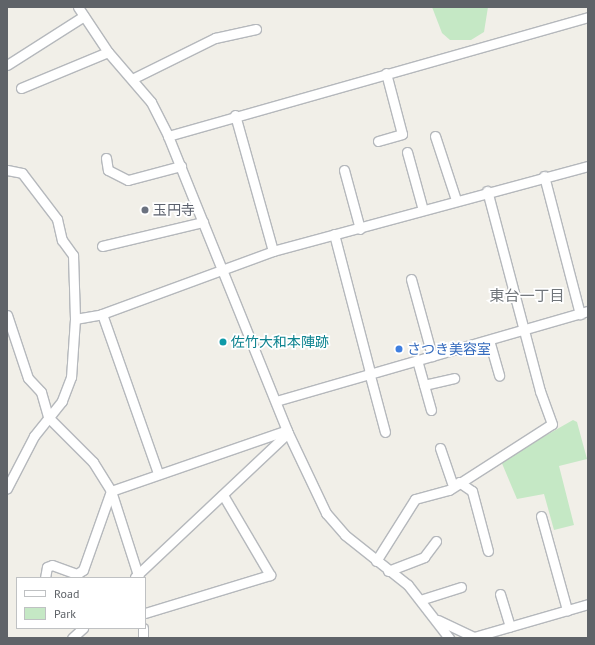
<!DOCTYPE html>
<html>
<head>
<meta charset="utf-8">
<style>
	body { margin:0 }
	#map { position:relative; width:595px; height:645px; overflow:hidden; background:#f1efe8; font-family:"PT Sans","Noto Sans JP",sans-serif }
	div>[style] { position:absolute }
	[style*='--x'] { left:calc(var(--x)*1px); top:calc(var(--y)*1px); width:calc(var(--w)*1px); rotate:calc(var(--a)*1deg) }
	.green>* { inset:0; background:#c5e8c5 }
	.roads { filter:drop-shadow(1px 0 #b5b8bc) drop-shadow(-1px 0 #b5b8bc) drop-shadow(0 1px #b5b8bc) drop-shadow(0 -1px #b5b8bc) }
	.street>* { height:9px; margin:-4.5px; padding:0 4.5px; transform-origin:4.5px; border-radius:4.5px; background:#fff }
	.dots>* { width:11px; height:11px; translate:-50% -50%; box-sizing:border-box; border:2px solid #fff; border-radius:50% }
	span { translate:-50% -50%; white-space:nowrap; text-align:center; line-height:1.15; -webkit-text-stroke:3.5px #fff; paint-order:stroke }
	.worship-label { font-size:14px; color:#5b616d }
	.left { translate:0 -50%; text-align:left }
	.culture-label { font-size:14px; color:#0d838f }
	.shop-label { font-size:14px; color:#366cbe }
	.neighbourhood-label { font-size:15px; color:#70757a }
	.frame { position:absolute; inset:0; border:8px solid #5f6368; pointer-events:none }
	.legend { position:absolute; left:16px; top:577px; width:130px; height:52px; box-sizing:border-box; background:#fff; border:1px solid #bfc1c3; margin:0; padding:5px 7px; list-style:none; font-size:12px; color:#5f6368 }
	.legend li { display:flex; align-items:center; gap:8px; height:20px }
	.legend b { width:20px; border:1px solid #bfc1c3 }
</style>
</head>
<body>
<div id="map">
	<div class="green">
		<i style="clip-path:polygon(432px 7px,488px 7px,484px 32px,471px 40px,450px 40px,442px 33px)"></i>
		<i style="clip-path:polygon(573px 420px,577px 422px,587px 459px,559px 466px,574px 525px,554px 530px,544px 494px,517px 499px,501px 461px)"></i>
	</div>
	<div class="roads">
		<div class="street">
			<i style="--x:78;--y:7;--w:54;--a:56.3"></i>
			<i style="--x:108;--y:52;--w:66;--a:49.3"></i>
			<i style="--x:151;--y:102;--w:38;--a:63"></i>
			<i style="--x:168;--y:136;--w:320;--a:68"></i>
			<i style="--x:288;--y:433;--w:89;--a:64.6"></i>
			<i style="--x:326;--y:513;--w:29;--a:49"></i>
			<i style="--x:345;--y:535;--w:80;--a:38.4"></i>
			<i style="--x:408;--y:585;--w:67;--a:52.3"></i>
			<i style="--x:7;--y:65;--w:91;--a:-32.5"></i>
			<i style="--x:132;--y:79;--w:93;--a:-26.3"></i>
			<i style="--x:215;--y:38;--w:42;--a:-12.4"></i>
			<i style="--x:21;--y:88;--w:94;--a:-22.5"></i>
			<i style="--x:235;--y:115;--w:141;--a:74.4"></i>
			<i style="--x:168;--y:136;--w:437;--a:-15.8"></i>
			<i style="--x:435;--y:136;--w:67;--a:71.8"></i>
			<i style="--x:378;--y:141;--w:25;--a:-16"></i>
			<i style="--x:402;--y:134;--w:63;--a:-104.7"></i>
			<i style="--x:407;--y:152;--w:60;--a:74.6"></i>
			<i style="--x:106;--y:158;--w:12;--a:81"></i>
			<i style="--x:108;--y:170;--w:22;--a:27"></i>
			<i style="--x:128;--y:180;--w:55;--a:-14.8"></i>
			<i style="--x:7;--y:170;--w:15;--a:11"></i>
			<i style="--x:22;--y:173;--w:58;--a:52.7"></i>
			<i style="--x:57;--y:219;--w:22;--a:77"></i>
			<i style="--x:62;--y:240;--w:19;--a:54"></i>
			<i style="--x:73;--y:255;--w:64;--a:88.2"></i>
			<i style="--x:75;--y:319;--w:58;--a:93.9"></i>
			<i style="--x:71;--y:377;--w:26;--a:111"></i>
			<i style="--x:62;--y:401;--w:45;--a:128.7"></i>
			<i style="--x:34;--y:436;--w:59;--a:117.4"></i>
			<i style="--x:344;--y:170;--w:61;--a:74.8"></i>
			<i style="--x:544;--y:176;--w:143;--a:75.4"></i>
			<i style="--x:334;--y:234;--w:143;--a:75.4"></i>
			<i style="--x:102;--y:246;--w:104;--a:-13.4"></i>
			<i style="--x:411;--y:279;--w:80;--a:74.7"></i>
			<i style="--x:102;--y:314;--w:169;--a:70.6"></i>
			<i style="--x:7;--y:315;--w:66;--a:71.6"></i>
			<i style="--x:28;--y:378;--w:19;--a:47"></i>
			<i style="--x:41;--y:392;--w:26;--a:74"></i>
			<i style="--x:48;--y:417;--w:64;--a:45"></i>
			<i style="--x:93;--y:462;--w:34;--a:58"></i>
			<i style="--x:111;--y:491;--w:91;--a:72.2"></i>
			<i style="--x:75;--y:319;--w:27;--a:-10"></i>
			<i style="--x:102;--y:314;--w:182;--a:-20.2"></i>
			<i style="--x:273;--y:251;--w:326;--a:-15.1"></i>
			<i style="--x:489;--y:340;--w:37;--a:74"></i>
			<i style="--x:417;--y:360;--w:52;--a:74.4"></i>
			<i style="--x:369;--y:372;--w:62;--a:75.1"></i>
			<i style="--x:424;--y:385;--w:31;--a:-13"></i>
			<i style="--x:276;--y:401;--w:325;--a:-16.1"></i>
			<i style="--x:440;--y:448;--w:40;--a:71.1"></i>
			<i style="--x:459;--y:482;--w:16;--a:35"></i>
			<i style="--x:472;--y:491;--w:62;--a:75.1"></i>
			<i style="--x:541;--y:516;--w:98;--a:74.5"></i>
			<i style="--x:376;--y:561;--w:73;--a:-57.8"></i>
			<i style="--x:415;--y:499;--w:35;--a:-15"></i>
			<i style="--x:449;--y:490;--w:122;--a:-32.7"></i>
			<i style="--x:552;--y:424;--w:35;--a:-110"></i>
			<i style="--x:540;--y:391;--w:207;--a:-104.8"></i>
			<i style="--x:388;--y:571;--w:39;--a:-21"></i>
			<i style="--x:424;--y:557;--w:20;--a:-53"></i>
			<i style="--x:135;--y:577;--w:210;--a:-43.3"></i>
			<i style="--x:45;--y:578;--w:11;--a:-80"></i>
			<i style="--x:47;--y:567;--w:5;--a:-22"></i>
			<i style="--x:52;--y:565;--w:27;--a:20"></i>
			<i style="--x:77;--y:574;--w:7;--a:-34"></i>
			<i style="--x:83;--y:570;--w:84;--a:-70.5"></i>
			<i style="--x:111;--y:491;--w:186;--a:-19.1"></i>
			<i style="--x:500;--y:594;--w:34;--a:73"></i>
			<i style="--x:420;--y:600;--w:43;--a:-17.6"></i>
			<i style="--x:145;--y:613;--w:131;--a:-16.9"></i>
			<i style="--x:270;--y:575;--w:93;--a:-120.4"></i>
			<i style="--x:438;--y:620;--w:42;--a:25.3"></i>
			<i style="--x:143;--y:628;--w:10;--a:90"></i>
			<i style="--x:474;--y:637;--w:119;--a:-16.1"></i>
			<i style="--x:72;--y:638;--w:15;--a:-42"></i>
		</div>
	</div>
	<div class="dots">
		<i style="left:145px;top:210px;background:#6b7280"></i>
		<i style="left:223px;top:342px;background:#0f9aa8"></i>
		<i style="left:399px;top:349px;background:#3f7fe0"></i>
	</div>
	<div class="worship-label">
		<span class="left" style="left:153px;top:210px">玉円寺</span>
	</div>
	<div class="culture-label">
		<span class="left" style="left:231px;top:342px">佐竹大和本陣跡</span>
	</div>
	<div class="shop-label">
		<span class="left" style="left:407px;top:349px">さつき美容室</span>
	</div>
	<div class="neighbourhood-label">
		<span style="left:527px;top:296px">東台一丁目</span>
	</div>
	<div class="frame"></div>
	<ul class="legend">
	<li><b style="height:5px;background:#fff"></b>Road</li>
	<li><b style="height:11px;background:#c5e8c5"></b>Park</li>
	</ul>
</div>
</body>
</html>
